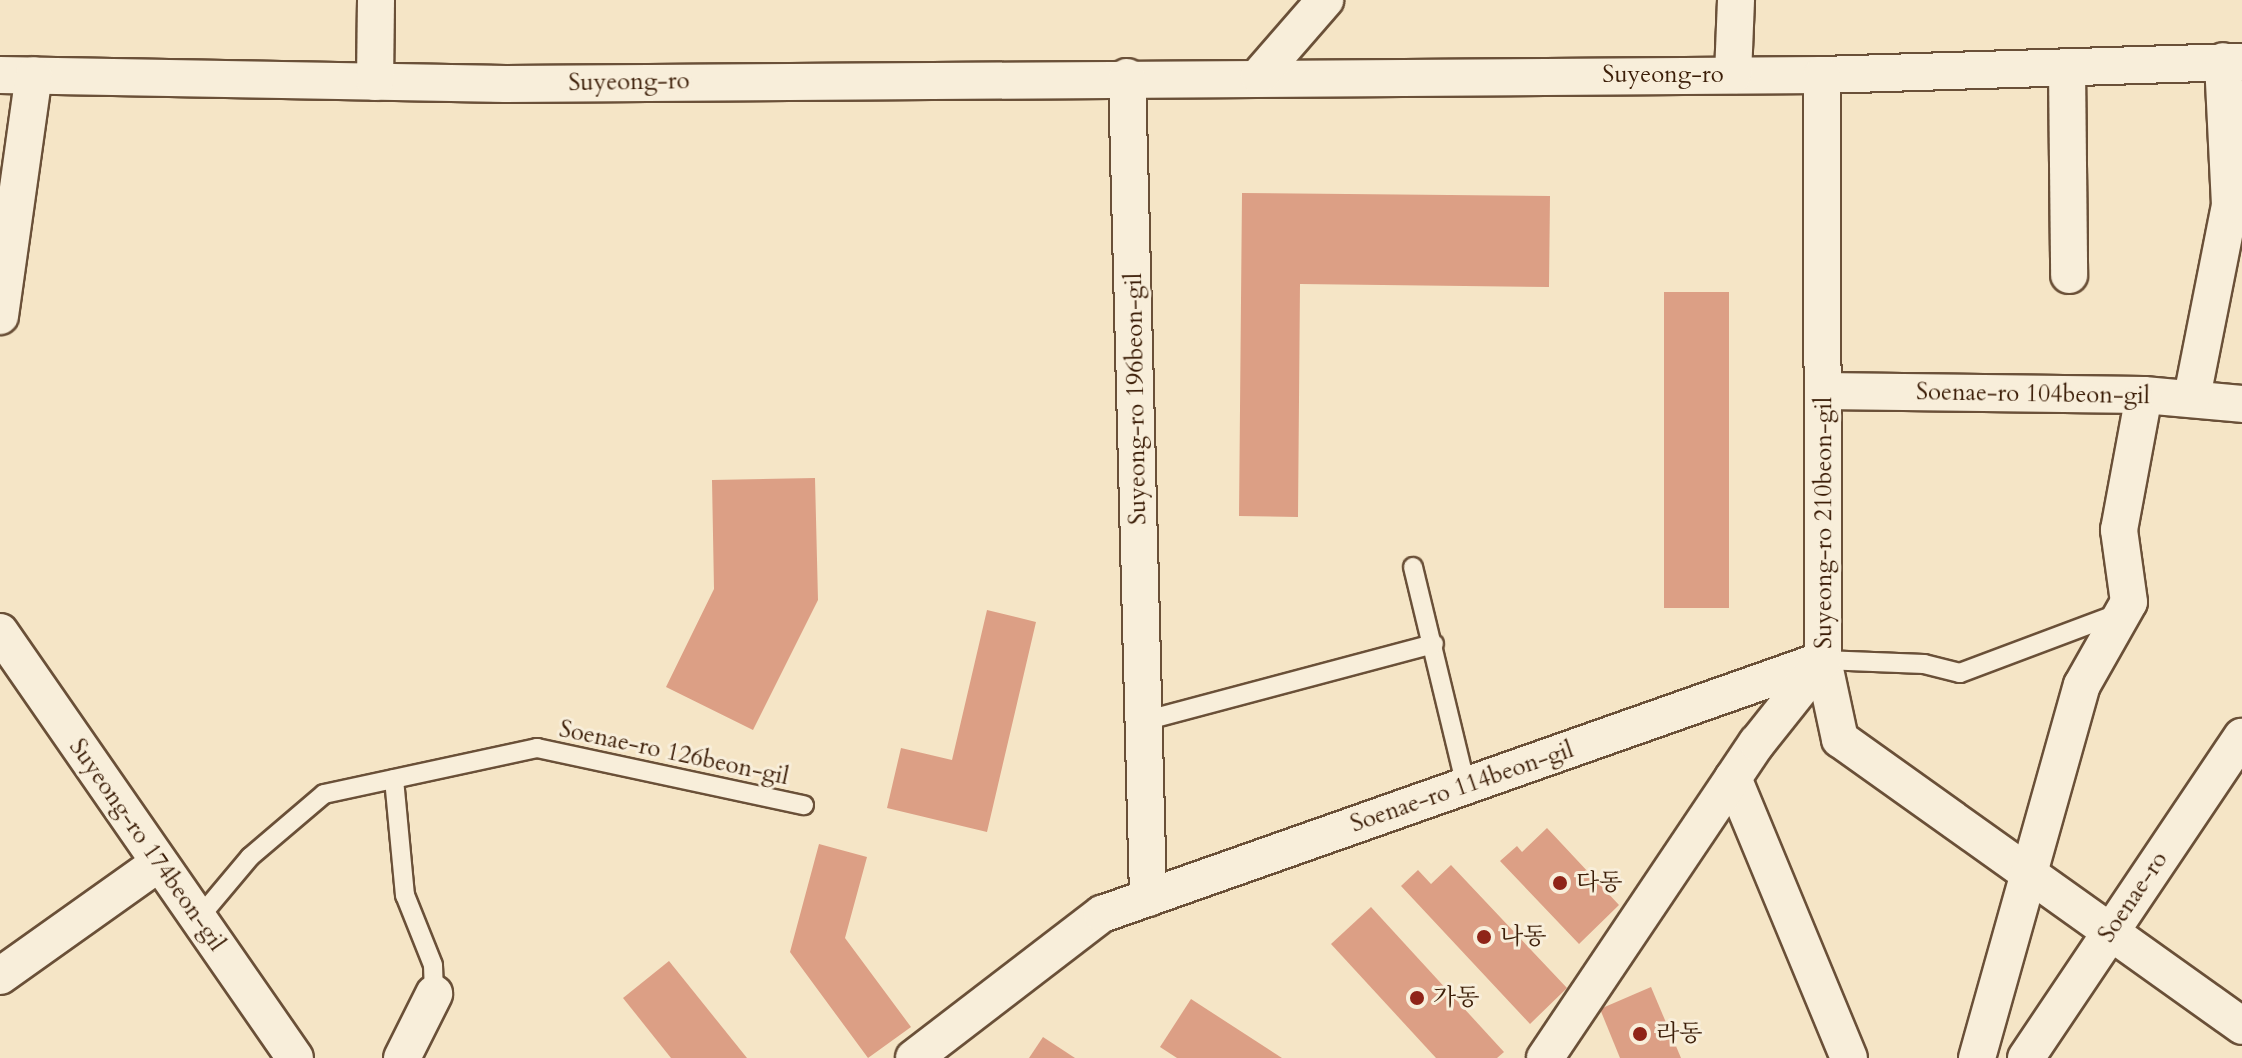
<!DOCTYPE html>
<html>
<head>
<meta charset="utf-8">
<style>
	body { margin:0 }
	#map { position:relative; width:2242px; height:1058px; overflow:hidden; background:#f5e5c6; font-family:Cardo,"Noto Serif KR",serif }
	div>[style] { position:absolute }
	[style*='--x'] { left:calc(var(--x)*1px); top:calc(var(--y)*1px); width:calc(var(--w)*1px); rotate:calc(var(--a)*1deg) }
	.building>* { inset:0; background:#dc9f85; transform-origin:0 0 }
	.roads { filter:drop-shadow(2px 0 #6a5038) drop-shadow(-2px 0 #6a5038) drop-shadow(0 2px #6a5038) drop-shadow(0 -2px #6a5038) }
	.service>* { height:18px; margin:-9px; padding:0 9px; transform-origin:9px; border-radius:9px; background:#f8eeda }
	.minor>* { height:36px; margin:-18px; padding:0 18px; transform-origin:18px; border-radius:18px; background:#f8eeda }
	.dots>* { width:22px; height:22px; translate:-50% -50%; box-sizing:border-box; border:4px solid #f8eeda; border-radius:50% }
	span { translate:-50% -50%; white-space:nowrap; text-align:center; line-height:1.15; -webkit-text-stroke:6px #f8eeda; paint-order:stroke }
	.street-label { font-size:24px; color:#3c1e08 }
	.poi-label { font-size:24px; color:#3c1e08 }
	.left { translate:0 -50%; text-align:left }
</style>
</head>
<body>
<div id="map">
	<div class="building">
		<i style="clip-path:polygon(1242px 193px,1550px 196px,1549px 287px,1300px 284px,1298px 517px,1239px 516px)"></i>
		<i style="left:1664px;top:292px;width:65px;height:316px"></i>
		<i style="clip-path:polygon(815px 478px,818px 600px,753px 730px,666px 687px,714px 589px,712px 480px)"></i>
		<i style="clip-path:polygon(987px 610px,1036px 622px,987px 832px,887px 808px,901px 748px,952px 760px)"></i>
		<i style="clip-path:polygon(1547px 828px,1619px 905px,1579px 944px,1500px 861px,1517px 846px,1522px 852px)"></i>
		<i style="clip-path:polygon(819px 844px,867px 857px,845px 938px,911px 1027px,868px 1058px,790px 952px)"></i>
		<i style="clip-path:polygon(1451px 865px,1567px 988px,1530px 1024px,1401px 886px,1418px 870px,1431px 884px)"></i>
		<i style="clip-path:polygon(1371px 907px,1504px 1052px,1497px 1058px,1436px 1058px,1331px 944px)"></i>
		<i style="clip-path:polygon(669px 961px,747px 1058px,671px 1058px,623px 998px)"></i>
		<i style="clip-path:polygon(1651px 987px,1681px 1058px,1620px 1058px,1600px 1009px)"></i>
		<i style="clip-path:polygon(1191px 999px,1282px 1058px,1177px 1058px,1160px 1047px)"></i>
		<i style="clip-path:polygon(1043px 1037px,1075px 1058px,1029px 1058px)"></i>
	</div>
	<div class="roads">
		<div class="service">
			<i style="--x:1413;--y:567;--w:225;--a:76.4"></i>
			<i style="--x:1823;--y:660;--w:101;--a:2.3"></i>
			<i style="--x:1924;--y:664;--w:37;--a:14"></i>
			<i style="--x:1960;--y:673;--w:171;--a:-20.6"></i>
			<i style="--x:1144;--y:721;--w:300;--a:-14.9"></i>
			<i style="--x:394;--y:779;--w:117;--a:84.6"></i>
			<i style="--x:405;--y:895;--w:75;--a:68.2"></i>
			<i style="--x:433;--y:965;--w:29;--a:88"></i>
			<i style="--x:198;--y:919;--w:81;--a:-50"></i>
			<i style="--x:250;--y:857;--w:97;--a:-40.4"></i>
			<i style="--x:324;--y:794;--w:218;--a:-12.2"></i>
			<i style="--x:537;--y:748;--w:273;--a:12.1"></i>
		</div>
		<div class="minor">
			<i style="--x:2067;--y:68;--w:207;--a:89.4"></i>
			<i style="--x:0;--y:75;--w:506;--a:1.02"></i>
			<i style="--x:506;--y:84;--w:1316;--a:-0.39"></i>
			<i style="--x:1822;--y:75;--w:420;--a:-1.8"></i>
			<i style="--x:1733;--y:75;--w:75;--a:-87.7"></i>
			<i style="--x:1822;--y:75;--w:585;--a:89.9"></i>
			<i style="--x:1823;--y:660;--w:81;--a:77.9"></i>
			<i style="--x:1840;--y:739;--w:494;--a:35.5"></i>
			<i style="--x:1259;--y:76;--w:101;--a:-49"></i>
			<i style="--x:1127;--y:77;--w:821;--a:88.53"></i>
			<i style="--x:375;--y:82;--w:82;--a:-89.3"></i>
			<i style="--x:0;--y:316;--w:243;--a:-82"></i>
			<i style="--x:1823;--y:391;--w:321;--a:0.7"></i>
			<i style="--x:2144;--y:395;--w:98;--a:5.2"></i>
			<i style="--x:2192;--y:397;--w:196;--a:-78.8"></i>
			<i style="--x:2230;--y:205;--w:144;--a:-92.8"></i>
			<i style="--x:0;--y:632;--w:518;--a:55.3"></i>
			<i style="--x:1733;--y:778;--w:303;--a:67.5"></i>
			<i style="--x:0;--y:976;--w:195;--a:-35.4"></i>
			<i style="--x:402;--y:1058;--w:72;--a:-63.4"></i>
			<i style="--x:914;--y:1058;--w:237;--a:-37.5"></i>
			<i style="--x:1102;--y:914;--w:764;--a:-19.41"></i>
			<i style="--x:1545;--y:1058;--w:380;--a:-56.1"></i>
			<i style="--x:1757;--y:743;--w:106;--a:-51.5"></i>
			<i style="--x:1977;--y:1058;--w:387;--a:-74.3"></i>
			<i style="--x:2082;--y:685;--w:95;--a:-60.5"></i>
			<i style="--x:2129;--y:602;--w:73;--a:-97.9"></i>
			<i style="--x:2119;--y:530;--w:137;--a:-79.5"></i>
			<i style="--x:2026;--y:1058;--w:387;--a:-56.1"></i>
		</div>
	</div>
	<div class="dots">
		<i style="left:1560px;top:883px;background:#8f2418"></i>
		<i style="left:1484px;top:937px;background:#8f2418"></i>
		<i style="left:1417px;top:998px;background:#8f2418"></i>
		<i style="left:1640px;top:1034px;background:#8f2418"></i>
	</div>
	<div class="street-label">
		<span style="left:1663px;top:75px">Suyeong-ro</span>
		<span style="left:629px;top:82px;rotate:-1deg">Suyeong-ro</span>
		<span style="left:2033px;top:394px;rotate:1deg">Soenae-ro 104beon-gil</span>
		<span style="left:1136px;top:399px;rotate:-91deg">Suyeong-ro 196beon-gil</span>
		<span style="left:1824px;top:523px;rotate:-90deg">Suyeong-ro 210beon-gil</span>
		<span style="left:674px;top:753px;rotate:12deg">Soenae-ro 126beon-gil</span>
		<span style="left:1462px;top:787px;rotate:-19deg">Soenae-ro 114beon-gil</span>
		<span style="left:147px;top:845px;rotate:55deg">Suyeong-ro 174beon-gil</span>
		<span style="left:2133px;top:897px;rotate:-56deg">Soenae-ro</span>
	</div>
	<div class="poi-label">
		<span class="left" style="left:1576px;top:883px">다동</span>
		<span class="left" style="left:1500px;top:937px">나동</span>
		<span class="left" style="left:1433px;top:998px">가동</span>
		<span class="left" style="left:1656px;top:1034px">라동</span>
	</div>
</div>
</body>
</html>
